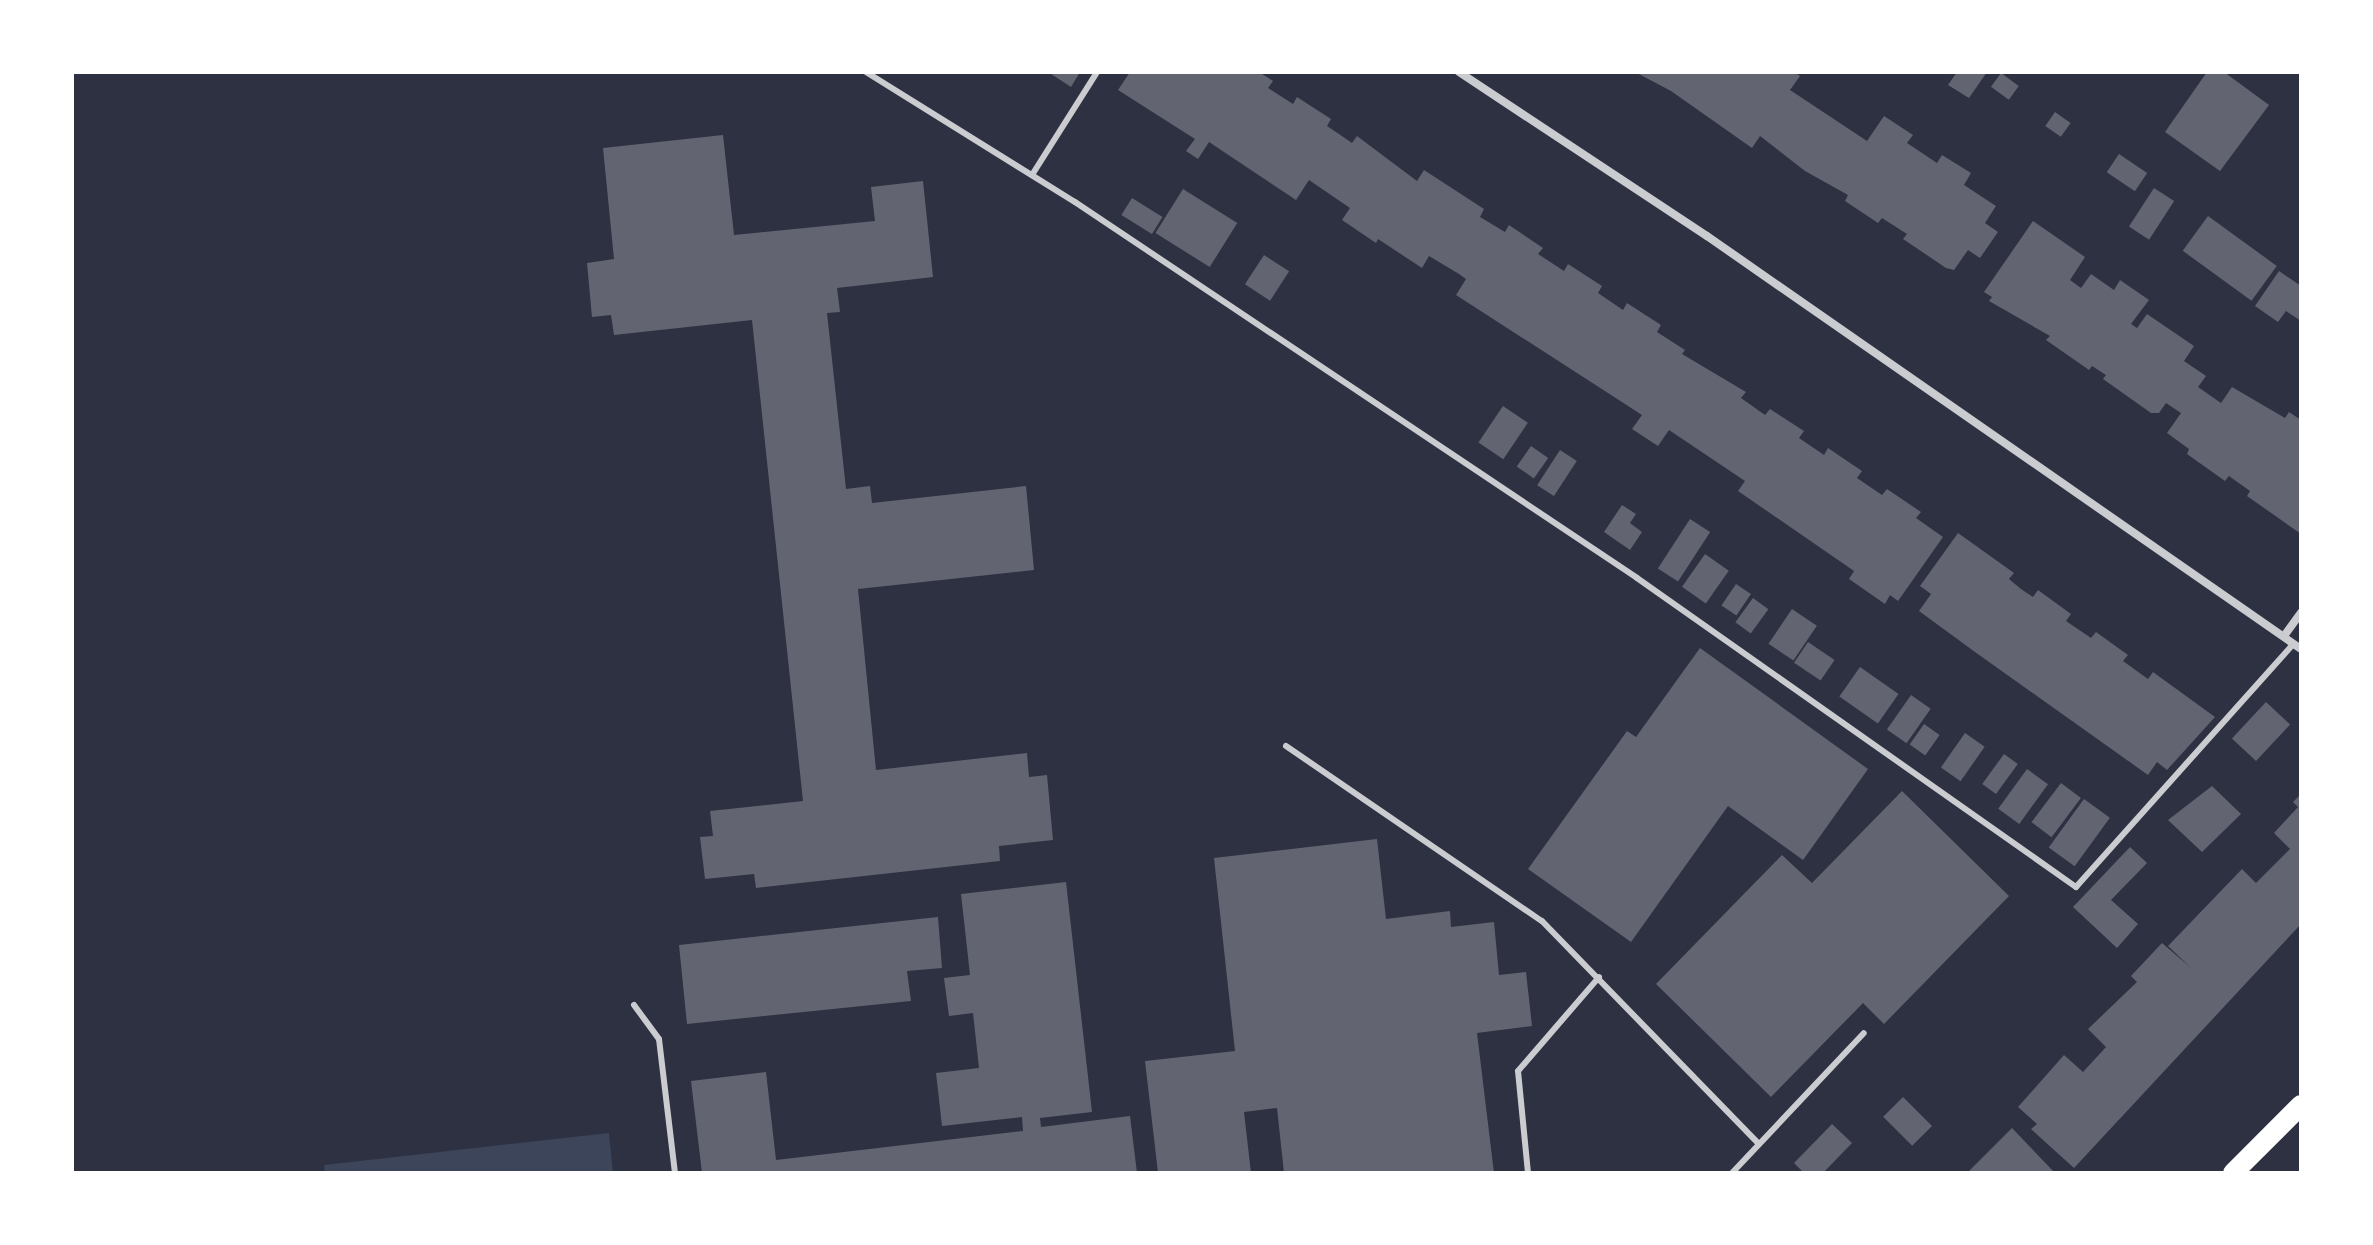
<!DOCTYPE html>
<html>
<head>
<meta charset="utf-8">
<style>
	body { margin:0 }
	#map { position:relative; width:2373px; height:1245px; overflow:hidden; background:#2d3142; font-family:"Asap Condensed",sans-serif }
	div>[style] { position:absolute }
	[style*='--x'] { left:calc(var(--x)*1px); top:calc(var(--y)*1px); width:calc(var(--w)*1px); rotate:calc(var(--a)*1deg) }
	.green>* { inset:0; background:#3c4559 }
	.building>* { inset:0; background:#626471; transform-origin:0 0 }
	.service>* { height:6px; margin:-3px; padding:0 3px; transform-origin:3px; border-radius:3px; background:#caccd0 }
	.minor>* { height:8px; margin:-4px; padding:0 4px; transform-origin:4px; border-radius:4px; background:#caccd0 }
	.primary>* { height:20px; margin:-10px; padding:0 10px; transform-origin:10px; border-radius:10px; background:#fff }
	span { translate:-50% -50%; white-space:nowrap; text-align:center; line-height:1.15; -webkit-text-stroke:8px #fff; paint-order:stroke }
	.frame { position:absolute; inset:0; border:74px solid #fff; pointer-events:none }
</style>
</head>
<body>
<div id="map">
	<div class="green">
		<i style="clip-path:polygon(609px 1133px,613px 1173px,325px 1173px,324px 1165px)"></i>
	</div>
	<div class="building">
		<i style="clip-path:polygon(1048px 72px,1080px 72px,1071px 87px)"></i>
		<i style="clip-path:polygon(1130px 72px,1259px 72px,1273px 81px,1268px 88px,1293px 104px,1297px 97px,1331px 119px,1327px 126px,1339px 134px,1352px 143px,1357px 136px,1417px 181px,1424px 170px,1484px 209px,1480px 217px,1505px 232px,1509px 225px,1543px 248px,1538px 254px,1564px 271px,1568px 264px,1602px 286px,1598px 293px,1623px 310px,1627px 303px,1661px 325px,1657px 332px,1685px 350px,1682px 354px,1746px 392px,1741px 398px,1765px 415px,1770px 409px,1804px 431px,1799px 438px,1824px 455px,1828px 448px,1862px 471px,1857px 478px,1882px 495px,1887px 489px,1921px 512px,1916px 518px,1943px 537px,1898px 601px,1890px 595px,1885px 604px,1849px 579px,1854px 571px,1738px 491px,1745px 481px,1669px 430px,1658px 446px,1632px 429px,1642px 415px,1456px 295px,1466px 279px,1459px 274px,1429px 256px,1422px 268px,1378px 239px,1376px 243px,1342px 220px,1350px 208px,1309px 180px,1296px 200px,1209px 142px,1198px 159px,1186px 151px,1195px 139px,1118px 90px)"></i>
		<i style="clip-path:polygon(1635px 72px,1794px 72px,1800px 76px,1790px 90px,1867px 141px,1884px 116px,1913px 135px,1907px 143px,1937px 163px,1942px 155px,1971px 173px,1964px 185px,1996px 206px,1985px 223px,1998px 232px,1980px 258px,1968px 250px,1954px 270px,1946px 268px,1903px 239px,1907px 234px,1882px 218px,1878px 223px,1845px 201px,1848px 195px,1805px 171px,1760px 136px,1752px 148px,1671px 91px)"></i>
		<i style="clip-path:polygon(1957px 72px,1987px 72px,1969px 98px,1948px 85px)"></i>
		<i style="clip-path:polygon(2207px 72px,2224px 72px,2269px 105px,2220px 171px,2165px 132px)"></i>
		<i style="left:2001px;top:73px;width:22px;height:17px;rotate:36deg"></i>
		<i style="left:2055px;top:112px;width:19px;height:17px;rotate:35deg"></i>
		<i style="clip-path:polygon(723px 135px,734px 235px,875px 221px,871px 187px,923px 181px,933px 277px,837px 288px,840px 312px,827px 313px,846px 489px,870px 486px,872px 503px,1026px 486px,1034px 570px,858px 589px,876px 770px,1027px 753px,1029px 777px,1047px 775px,1053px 840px,999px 846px,1000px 861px,756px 888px,754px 874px,705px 879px,700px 837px,713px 836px,710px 811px,803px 801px,752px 320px,614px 335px,611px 315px,592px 317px,587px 263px,614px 259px,603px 148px)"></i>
		<i style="left:2119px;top:154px;width:34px;height:22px;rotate:34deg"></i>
		<i style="left:2154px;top:188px;width:24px;height:46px;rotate:33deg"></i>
		<i style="left:1183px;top:189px;width:64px;height:52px;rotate:32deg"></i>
		<i style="left:1132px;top:198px;width:36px;height:20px;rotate:32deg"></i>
		<i style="left:2208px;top:216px;width:85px;height:43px;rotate:36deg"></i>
		<i style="clip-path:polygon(2033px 221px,2085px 257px,2070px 280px,2081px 288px,2091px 274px,2114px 290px,2120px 280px,2149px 300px,2131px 324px,2137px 328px,2147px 314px,2194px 346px,2184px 361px,2206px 376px,2198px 387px,2221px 403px,2232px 387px,2285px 418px,2289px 412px,2301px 420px,2301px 534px,2247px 496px,2250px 491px,2229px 476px,2225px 481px,2187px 454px,2189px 449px,2167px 433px,2181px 413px,2166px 403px,2159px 413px,2151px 413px,2103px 379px,2106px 375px,2092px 366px,2089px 370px,2046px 340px,2050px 336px,1989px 301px,1992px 297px,1984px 292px)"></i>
		<i style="left:1264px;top:255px;width:30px;height:35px;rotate:33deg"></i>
		<i style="clip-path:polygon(2279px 271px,2301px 286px,2301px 321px,2286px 311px,2278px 322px,2255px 306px)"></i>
		<i style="left:1503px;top:406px;width:30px;height:44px;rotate:34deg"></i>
		<i style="left:1531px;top:446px;width:21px;height:25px;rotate:35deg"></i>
		<i style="left:1560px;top:450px;width:20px;height:42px;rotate:33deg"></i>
		<i style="clip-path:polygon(1622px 505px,1636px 514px,1630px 523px,1642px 532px,1630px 550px,1604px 532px)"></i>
		<i style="left:1690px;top:519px;width:24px;height:59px;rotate:33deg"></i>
		<i style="clip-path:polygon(1958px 533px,2014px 573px,2009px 579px,2021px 589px,2033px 597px,2038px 590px,2071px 614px,2066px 621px,2091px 638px,2096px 632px,2128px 655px,2123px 661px,2148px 679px,2153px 672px,2215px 717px,2167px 770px,2157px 762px,2148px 775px,1975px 652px,1919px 611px,1931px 594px,1920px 586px)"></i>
		<i style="left:1705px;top:554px;width:29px;height:40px;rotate:35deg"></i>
		<i style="left:1736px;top:584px;width:18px;height:26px;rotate:34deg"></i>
		<i style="left:1753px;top:598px;width:19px;height:30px;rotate:36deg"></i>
		<i style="left:1792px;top:609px;width:30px;height:42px;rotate:34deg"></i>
		<i style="left:1808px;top:642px;width:32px;height:25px;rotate:34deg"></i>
		<i style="clip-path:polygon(1700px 648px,1868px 769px,1803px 860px,1728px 806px,1631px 942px,1528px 869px,1627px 731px,1636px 737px)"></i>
		<i style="left:1860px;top:667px;width:47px;height:36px;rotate:35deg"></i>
		<i style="left:1911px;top:695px;width:24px;height:42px;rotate:35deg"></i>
		<i style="left:2266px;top:702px;width:33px;height:50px;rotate:43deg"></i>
		<i style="left:1924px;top:724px;width:19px;height:25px;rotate:35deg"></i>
		<i style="left:1965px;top:733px;width:24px;height:42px;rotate:35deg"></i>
		<i style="left:2004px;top:754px;width:17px;height:37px;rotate:36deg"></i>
		<i style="left:2027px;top:769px;width:26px;height:49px;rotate:36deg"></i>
		<i style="left:2061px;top:783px;width:25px;height:49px;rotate:37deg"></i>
		<i style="clip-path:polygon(2212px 786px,2241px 814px,2202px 852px,2168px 820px)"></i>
		<i style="clip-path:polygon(1902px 791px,2009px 896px,1884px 1024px,1863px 1003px,1771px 1097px,1656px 984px,1782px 855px,1812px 883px)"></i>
		<i style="clip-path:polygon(2301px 794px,2301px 924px,2074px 1168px,2031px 1129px,2037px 1124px,2018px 1107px,2064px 1055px,2083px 1072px,2106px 1047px,2088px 1029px,2137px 982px,2131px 976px,2162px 943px,2191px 968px,2168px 946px,2242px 869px,2256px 883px,2290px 849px,2274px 833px,2298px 807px,2293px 802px)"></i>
		<i style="left:2084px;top:799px;width:32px;height:60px;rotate:36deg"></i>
		<i style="clip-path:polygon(1377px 839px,1386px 919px,1450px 911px,1451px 927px,1494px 922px,1499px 975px,1526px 972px,1532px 1026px,1477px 1033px,1494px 1173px,1284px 1173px,1277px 1108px,1244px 1112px,1251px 1173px,1158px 1173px,1145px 1061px,1235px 1051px,1214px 858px)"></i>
		<i style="clip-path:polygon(2130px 847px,2147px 863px,2111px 900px,2138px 924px,2117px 948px,2073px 907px)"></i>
		<i style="clip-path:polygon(1066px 882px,1092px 1112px,1040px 1118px,1041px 1127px,1130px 1116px,1137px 1173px,702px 1173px,691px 1081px,766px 1072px,776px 1160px,1023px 1131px,1022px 1117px,942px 1126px,936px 1073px,979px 1068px,973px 1013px,949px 1016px,944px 978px,970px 975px,961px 894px)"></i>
		<i style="clip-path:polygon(938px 917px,942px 968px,907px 971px,911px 1001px,687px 1024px,679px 945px)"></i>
		<i style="left:1903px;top:1097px;width:41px;height:28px;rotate:45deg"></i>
		<i style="clip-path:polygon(1832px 1124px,1852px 1143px,1823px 1173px,1804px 1173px,1794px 1163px)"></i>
		<i style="clip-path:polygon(2012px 1128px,2055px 1173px,1967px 1173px)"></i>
	</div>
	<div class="service">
		<i style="--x:866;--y:72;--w:246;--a:31.9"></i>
		<i style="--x:1075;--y:202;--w:676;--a:33.78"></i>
		<i style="--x:1637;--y:578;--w:537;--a:35.14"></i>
		<i style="--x:2076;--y:887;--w:326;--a:-48.2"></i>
		<i style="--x:1032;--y:175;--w:122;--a:-57.7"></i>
		<i style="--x:1286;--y:746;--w:310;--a:34.4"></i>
		<i style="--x:1542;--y:921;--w:311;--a:45.8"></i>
		<i style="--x:634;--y:1005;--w:42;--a:53.7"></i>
		<i style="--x:659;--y:1039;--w:135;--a:83.2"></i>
		<i style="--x:1528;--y:1173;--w:102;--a:-95.6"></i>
		<i style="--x:1518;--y:1071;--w:124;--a:-49.2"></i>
		<i style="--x:1732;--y:1173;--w:192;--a:-46.7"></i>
	</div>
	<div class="minor">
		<i style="--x:1459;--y:72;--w:297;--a:33.5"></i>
		<i style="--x:1707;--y:236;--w:723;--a:34.81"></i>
		<i style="--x:2284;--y:636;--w:29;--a:-54"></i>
	</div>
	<div class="primary">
		<i style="--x:2233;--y:1173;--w:96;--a:-45"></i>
	</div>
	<div class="frame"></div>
</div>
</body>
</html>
